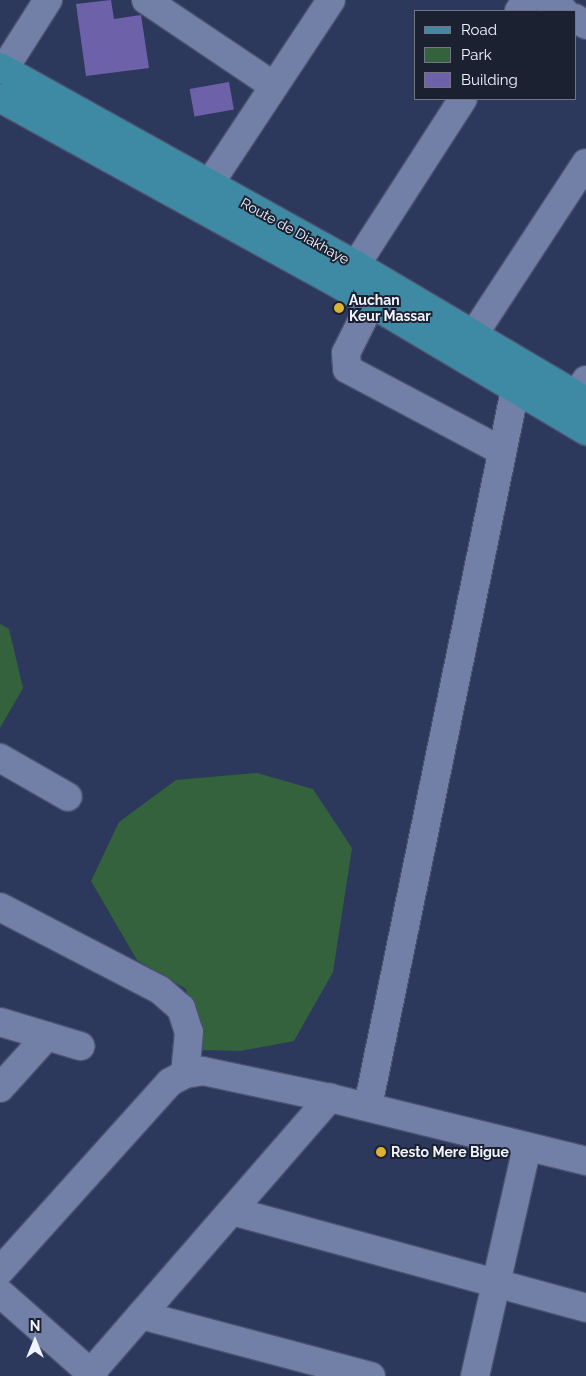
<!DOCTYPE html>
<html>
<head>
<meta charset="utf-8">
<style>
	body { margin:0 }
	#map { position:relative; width:586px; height:1376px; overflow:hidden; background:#2d395c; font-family:Raleway,sans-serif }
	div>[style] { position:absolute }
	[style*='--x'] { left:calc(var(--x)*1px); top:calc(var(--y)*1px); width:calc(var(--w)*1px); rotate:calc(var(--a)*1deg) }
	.green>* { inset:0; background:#33623d }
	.building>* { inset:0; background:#6d62aa; transform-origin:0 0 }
	.roads { filter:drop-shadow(1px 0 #4b526e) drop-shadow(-1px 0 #4b526e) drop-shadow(0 1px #4b526e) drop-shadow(0 -1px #4b526e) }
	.minor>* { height:28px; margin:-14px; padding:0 14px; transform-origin:14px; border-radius:14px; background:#7280a8 }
	.major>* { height:28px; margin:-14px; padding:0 14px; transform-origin:14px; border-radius:14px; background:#3e8aa4 }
	.dots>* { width:14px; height:14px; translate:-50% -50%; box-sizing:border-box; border:2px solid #1c2132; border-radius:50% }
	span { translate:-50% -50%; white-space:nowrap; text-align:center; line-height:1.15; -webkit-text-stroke:4px #1c2132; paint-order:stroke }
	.street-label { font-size:14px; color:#f1f4fe }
	.poi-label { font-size:14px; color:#f1f4fe; font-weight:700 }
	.left { translate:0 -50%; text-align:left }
	.legend { position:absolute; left:414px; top:10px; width:162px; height:90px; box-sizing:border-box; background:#1c2132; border:1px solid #717584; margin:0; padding:6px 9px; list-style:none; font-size:15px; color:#f1f4fe }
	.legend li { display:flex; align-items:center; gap:10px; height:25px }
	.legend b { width:25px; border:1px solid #717584 }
	.north { position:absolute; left:10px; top:1316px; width:50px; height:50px; -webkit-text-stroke:4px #1c2132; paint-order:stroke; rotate:0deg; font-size:14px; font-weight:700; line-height:20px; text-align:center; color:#f1f4fe }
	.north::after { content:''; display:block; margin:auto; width:18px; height:22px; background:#f1f4fe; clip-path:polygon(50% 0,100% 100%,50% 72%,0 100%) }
</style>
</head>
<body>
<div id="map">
	<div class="green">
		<i style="clip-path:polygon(0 624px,9px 629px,23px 688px,0 728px)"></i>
		<i style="clip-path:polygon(257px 773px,313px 789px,352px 848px,333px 972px,294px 1041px,240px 1051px,203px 1050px,186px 989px,137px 960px,91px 881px,119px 822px,176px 780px)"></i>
	</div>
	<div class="building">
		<i style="clip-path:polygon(111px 0,114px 19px,141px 15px,149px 68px,86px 76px,76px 4px)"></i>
		<i style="left:229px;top:82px;width:28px;height:40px;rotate:80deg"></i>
	</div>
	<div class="roads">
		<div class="minor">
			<i style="--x:146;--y:0;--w:154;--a:33.9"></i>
			<i style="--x:547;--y:0;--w:20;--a:33"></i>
			<i style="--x:519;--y:11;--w:13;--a:-58"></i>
			<i style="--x:575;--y:18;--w:13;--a:32"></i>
			<i style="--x:4;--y:69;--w:82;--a:-57.5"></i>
			<i style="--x:210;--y:183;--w:219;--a:-56.5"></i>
			<i style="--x:343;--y:285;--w:221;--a:-57.2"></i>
			<i style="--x:371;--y:303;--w:56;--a:116.6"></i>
			<i style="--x:346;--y:353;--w:16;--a:86"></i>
			<i style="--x:347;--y:369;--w:175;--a:27.9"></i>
			<i style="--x:474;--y:334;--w:204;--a:-56.8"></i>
			<i style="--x:576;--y:395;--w:18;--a:-56"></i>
			<i style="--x:0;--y:758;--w:78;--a:29.8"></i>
			<i style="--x:0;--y:907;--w:180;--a:27.4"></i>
			<i style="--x:160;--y:990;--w:28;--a:41"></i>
			<i style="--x:181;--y:1008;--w:25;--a:72"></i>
			<i style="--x:189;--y:1032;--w:42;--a:95.4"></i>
			<i style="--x:0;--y:1022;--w:84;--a:16.7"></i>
			<i style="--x:0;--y:1088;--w:70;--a:-47.9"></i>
			<i style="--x:368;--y:1106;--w:731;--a:-78.4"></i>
			<i style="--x:232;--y:1211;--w:367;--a:15.3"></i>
			<i style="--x:0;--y:1271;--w:254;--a:-48"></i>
			<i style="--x:170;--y:1082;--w:17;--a:-28"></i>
			<i style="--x:185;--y:1074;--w:18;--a:-9"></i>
			<i style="--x:203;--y:1071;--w:130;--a:12"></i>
			<i style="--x:330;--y:1098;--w:264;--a:13.8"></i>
			<i style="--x:0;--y:1293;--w:125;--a:41.4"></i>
			<i style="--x:141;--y:1315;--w:238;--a:14.9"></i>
			<i style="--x:88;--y:1376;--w:369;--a:-49"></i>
			<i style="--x:475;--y:1376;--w:235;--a:-77.2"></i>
		</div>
		<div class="major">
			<i style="--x:0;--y:67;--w:407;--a:29.1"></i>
			<i style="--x:356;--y:265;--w:267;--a:30.6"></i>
			<i style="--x:0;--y:98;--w:390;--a:28.8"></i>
			<i style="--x:342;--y:286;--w:284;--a:30.7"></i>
		</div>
	</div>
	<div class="dots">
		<i style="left:339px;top:308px;background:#dcb233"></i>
		<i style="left:381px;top:1152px;background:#dcb233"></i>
	</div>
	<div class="street-label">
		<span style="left:295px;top:231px;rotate:29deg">Route de Diakhaye</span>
	</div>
	<div class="poi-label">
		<span class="left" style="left:349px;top:308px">Auchan<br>Keur Massar</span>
		<span class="left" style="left:391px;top:1152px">Resto Mere Bigue</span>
	</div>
	<ul class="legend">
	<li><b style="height:6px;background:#3e8aa4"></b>Road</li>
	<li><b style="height:14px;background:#33623d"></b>Park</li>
	<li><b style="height:14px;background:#6d62aa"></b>Building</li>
	</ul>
	<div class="north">N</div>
</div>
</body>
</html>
